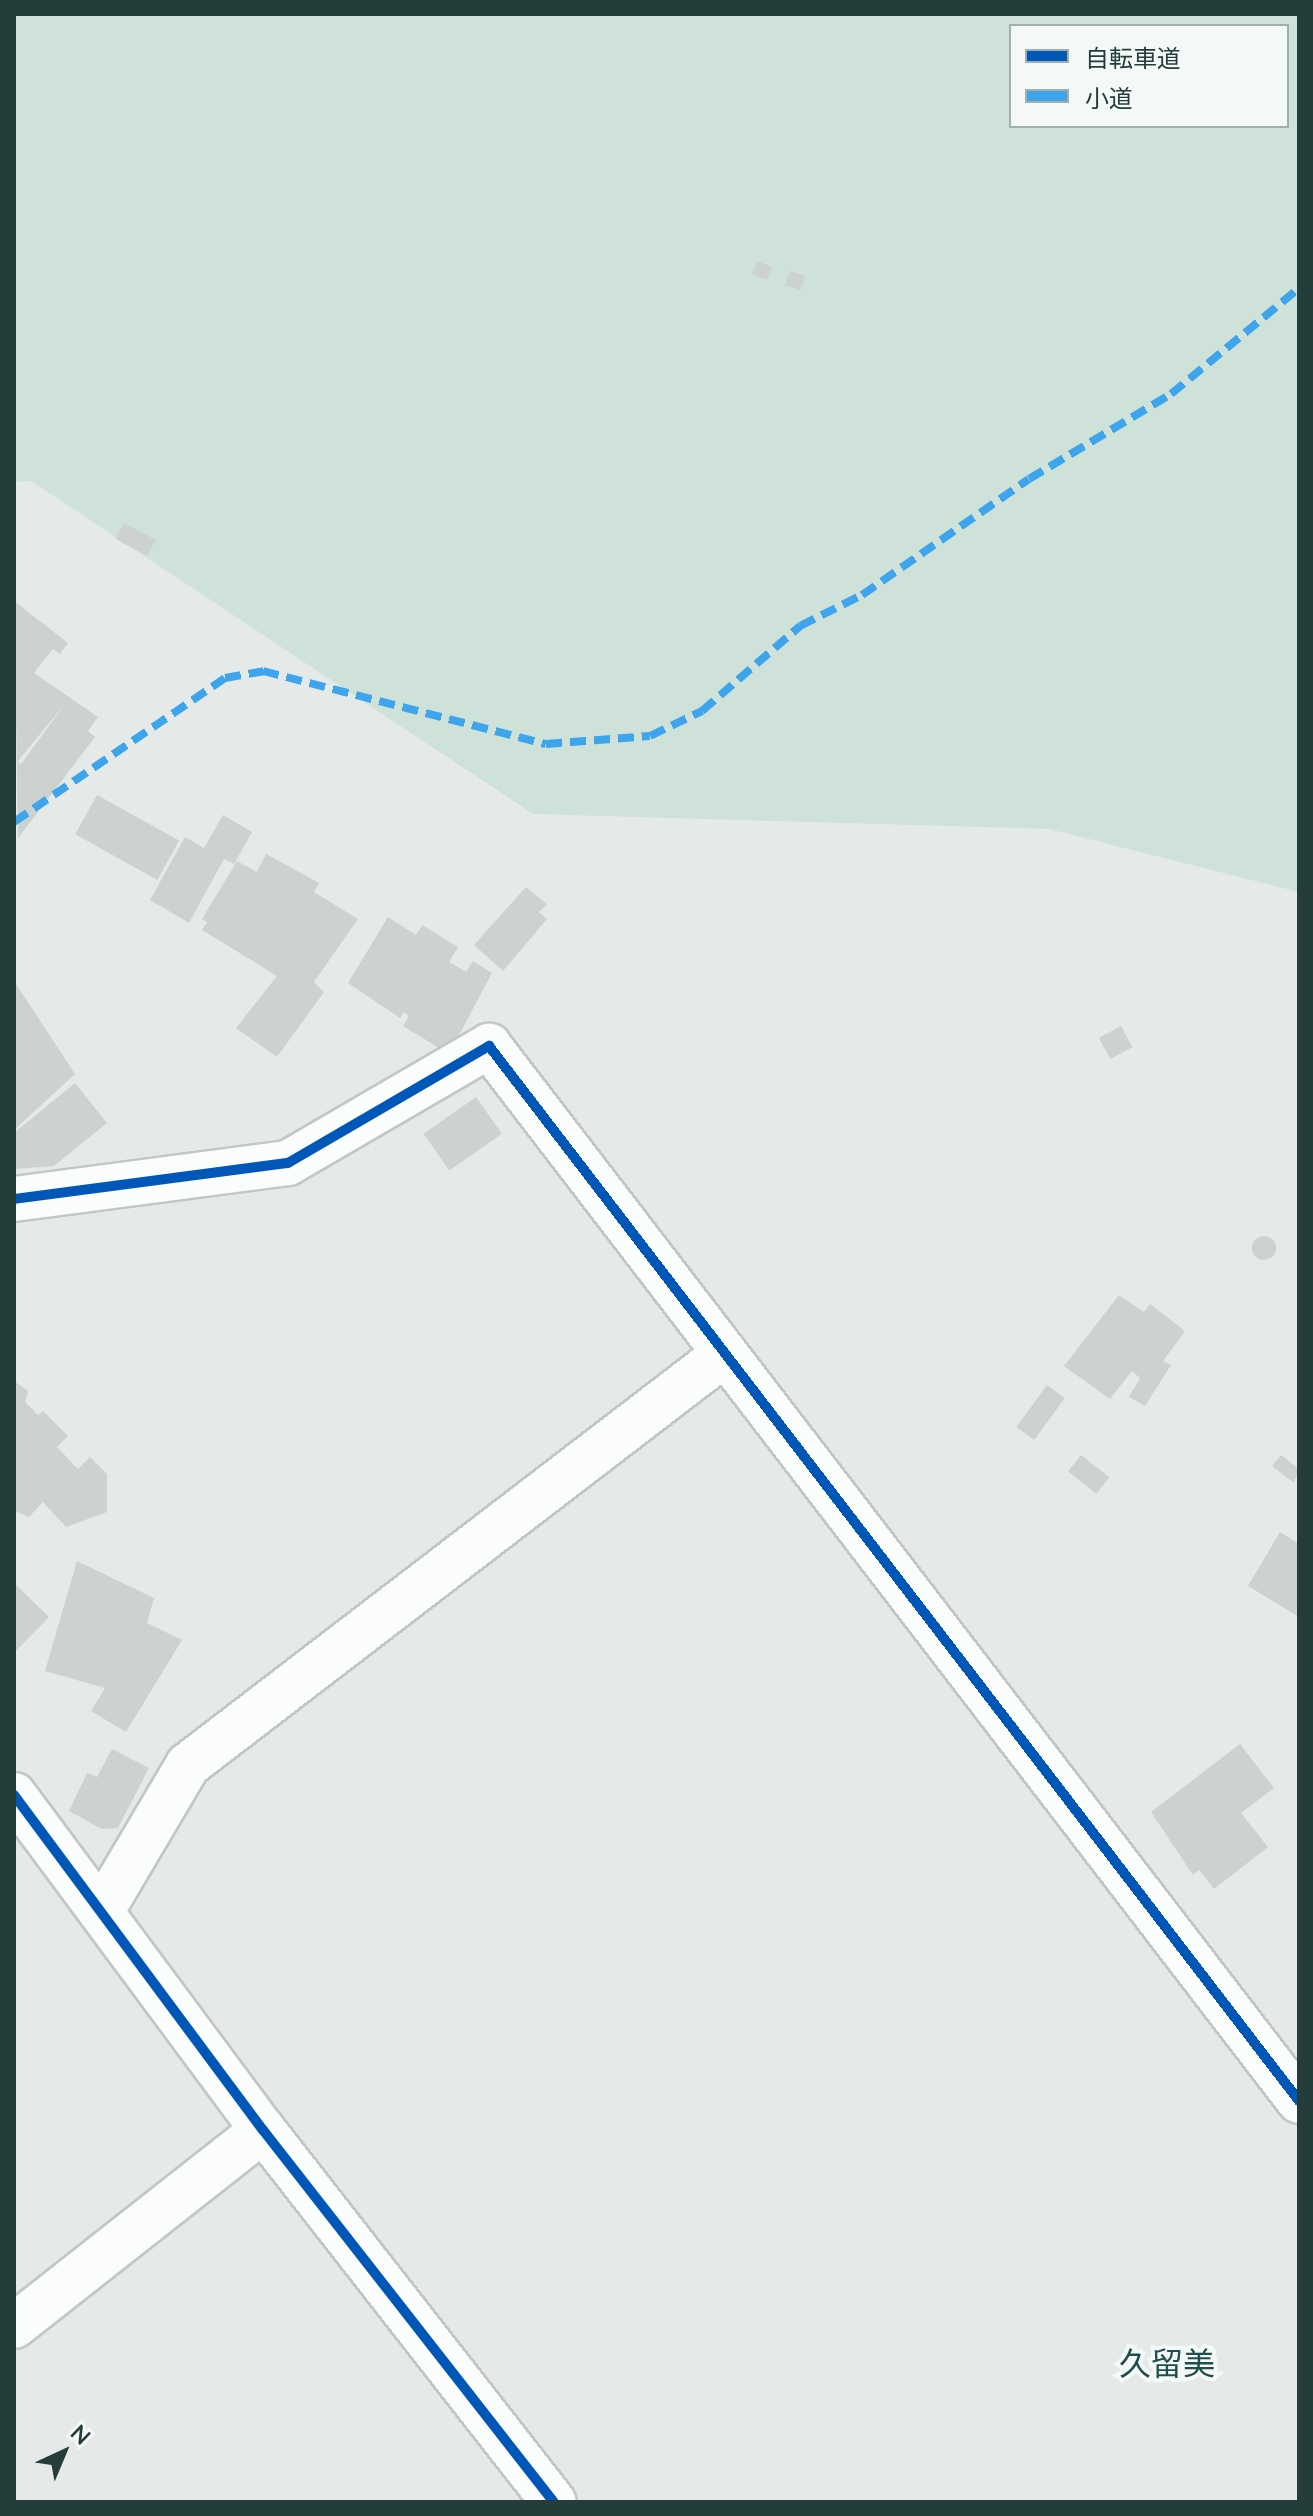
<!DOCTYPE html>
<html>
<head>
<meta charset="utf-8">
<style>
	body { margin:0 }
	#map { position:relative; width:1313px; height:2516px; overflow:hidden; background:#e5eae9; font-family:Lato,"Noto Sans JP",sans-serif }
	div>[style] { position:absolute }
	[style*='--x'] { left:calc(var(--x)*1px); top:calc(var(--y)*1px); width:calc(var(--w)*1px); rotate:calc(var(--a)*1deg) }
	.green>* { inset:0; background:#cfe2d9 }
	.building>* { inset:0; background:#cdd1d0; transform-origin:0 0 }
	.round { border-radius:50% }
	.roads { filter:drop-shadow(2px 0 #c2c7c6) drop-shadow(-2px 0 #c2c7c6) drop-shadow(0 2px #c2c7c6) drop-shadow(0 -2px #c2c7c6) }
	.street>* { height:44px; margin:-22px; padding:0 22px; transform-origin:22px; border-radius:22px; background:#fbfcfc }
	.quiet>* { height:8px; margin-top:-4px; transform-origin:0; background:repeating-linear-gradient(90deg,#3ea4ec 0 16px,transparent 0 24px) }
	.cycleway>* { height:10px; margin:-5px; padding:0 5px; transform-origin:5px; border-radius:5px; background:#0057b8 }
	span { translate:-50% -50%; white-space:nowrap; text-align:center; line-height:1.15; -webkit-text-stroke:8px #f4f9f7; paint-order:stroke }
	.quarter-label { font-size:32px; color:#204e4d }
	.frame { position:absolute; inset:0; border:16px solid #243d3b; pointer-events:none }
	.legend { position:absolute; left:1009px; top:24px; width:280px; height:104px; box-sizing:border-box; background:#f4f9f7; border:2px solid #a1aeac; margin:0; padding:10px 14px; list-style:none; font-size:24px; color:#243d3b }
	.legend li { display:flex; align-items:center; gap:16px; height:40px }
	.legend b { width:40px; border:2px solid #a1aeac }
	.north { position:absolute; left:24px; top:2412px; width:80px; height:80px; -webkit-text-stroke:6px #f4f9f7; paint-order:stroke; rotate:44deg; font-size:22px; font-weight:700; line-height:32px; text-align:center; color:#243d3b }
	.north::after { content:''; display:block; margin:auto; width:28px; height:36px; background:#243d3b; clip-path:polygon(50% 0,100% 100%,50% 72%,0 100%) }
</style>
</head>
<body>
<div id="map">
	<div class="green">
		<i style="clip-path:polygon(evenodd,14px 14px,1299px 14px,1299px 892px,1049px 829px,533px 814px,31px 481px,14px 482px,14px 14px,1011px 26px,1287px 26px,1287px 126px,1011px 126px,1011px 26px)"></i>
	</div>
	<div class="building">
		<i style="left:757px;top:261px;width:16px;height:14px;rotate:22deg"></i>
		<i style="left:790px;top:271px;width:16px;height:15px;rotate:18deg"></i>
		<i style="left:124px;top:523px;width:36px;height:18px;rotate:28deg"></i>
		<i style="clip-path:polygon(evenodd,14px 601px,68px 643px,60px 654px,53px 649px,34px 673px,98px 717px,88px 731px,95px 737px,18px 838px,14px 601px,65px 704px,21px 764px,18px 761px,65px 704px)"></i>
		<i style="left:97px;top:795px;width:94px;height:45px;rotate:29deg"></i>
		<i style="clip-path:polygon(223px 815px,252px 832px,234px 864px,224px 859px,189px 923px,150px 900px,185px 837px,204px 848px)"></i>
		<i style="clip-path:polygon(266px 854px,319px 883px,314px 892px,358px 919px,314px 982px,324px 992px,277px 1057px,236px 1028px,277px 976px,202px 930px,207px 922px,202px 919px,237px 861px,257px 872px)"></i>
		<i style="clip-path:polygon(526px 887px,547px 904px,539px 912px,547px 919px,503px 971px,474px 945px)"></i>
		<i style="clip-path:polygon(388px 917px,416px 935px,422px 925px,458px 947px,449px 962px,466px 972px,473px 961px,492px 973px,449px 1054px,403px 1026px,409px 1016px,404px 1012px,400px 1018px,348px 983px)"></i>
		<i style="clip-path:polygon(14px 981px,75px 1074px,14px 1130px)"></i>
		<i style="left:1121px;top:1026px;width:24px;height:25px;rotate:62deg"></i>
		<i style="clip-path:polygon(75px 1083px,107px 1123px,54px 1166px,14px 1169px,14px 1133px)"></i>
		<i style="left:476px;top:1097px;width:45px;height:64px;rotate:55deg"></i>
		<i class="round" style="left:1252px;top:1236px;width:24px;height:24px"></i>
		<i style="clip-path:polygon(1119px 1295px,1144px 1312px,1150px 1304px,1185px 1331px,1163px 1361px,1171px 1365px,1145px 1406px,1129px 1397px,1140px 1378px,1132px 1371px,1110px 1399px,1064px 1366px)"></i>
		<i style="clip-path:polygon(14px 1381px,28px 1391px,25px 1402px,38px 1415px,43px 1411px,68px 1436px,57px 1447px,78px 1469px,90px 1457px,107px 1474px,107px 1512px,66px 1527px,43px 1502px,29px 1517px,14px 1511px)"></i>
		<i style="left:1047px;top:1385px;width:22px;height:52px;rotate:36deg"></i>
		<i style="left:1081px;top:1455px;width:36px;height:21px;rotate:38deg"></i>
		<i style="clip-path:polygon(1281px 1455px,1299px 1469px,1294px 1483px,1272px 1466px)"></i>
		<i style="clip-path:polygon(1280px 1532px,1299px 1544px,1299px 1617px,1248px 1586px)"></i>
		<i style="clip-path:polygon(77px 1561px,154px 1598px,147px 1623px,182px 1640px,126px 1732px,91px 1711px,105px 1688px,45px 1671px)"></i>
		<i style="clip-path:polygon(14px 1583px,49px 1617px,14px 1653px)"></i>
		<i style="clip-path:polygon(1240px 1744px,1274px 1788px,1241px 1813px,1268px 1847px,1214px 1889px,1199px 1870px,1193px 1875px,1151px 1812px)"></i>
		<i style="clip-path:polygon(112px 1749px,149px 1768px,118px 1828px,102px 1829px,69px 1811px,87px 1773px,97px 1777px)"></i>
	</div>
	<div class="roads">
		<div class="street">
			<i style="--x:14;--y:1199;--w:276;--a:-7.5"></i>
			<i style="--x:288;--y:1163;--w:233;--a:-30.2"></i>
			<i style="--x:489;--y:1046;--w:1330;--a:52.48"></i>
			<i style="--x:14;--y:1795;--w:417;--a:53.4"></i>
			<i style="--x:263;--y:2130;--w:472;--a:52"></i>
			<i style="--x:101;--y:1912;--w:171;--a:-59.4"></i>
			<i style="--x:188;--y:1765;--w:674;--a:-37.46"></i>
			<i style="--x:14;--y:2326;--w:317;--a:-38.2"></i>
		</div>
	</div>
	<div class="quiet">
		<i style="--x:14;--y:822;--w:255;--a:-34.3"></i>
		<i style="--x:225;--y:678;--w:39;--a:-10"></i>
		<i style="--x:263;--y:671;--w:292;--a:14.5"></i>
		<i style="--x:546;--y:744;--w:104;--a:-4.4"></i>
		<i style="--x:650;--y:736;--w:58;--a:-25.7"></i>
		<i style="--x:702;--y:711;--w:130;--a:-40.9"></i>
		<i style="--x:800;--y:626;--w:69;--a:-26.6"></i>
		<i style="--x:862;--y:595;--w:203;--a:-34.8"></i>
		<i style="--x:1029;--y:479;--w:165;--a:-30.9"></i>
		<i style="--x:1171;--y:394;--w:166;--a:-39.6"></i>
	</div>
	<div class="cycleway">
		<i style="--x:14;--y:1199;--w:276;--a:-7.5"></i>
		<i style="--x:288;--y:1163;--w:233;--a:-30.2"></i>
		<i style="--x:489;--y:1046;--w:1330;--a:52.48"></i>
		<i style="--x:14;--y:1795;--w:417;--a:53.4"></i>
		<i style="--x:263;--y:2130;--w:472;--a:52"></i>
	</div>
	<div class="quarter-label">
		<span style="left:1167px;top:2363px">久留美</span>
	</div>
	<div class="frame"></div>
	<ul class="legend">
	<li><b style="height:10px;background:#0057b8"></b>自転車道</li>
	<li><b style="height:10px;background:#3ea4ec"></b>小道</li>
	</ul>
	<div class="north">N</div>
</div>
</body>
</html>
